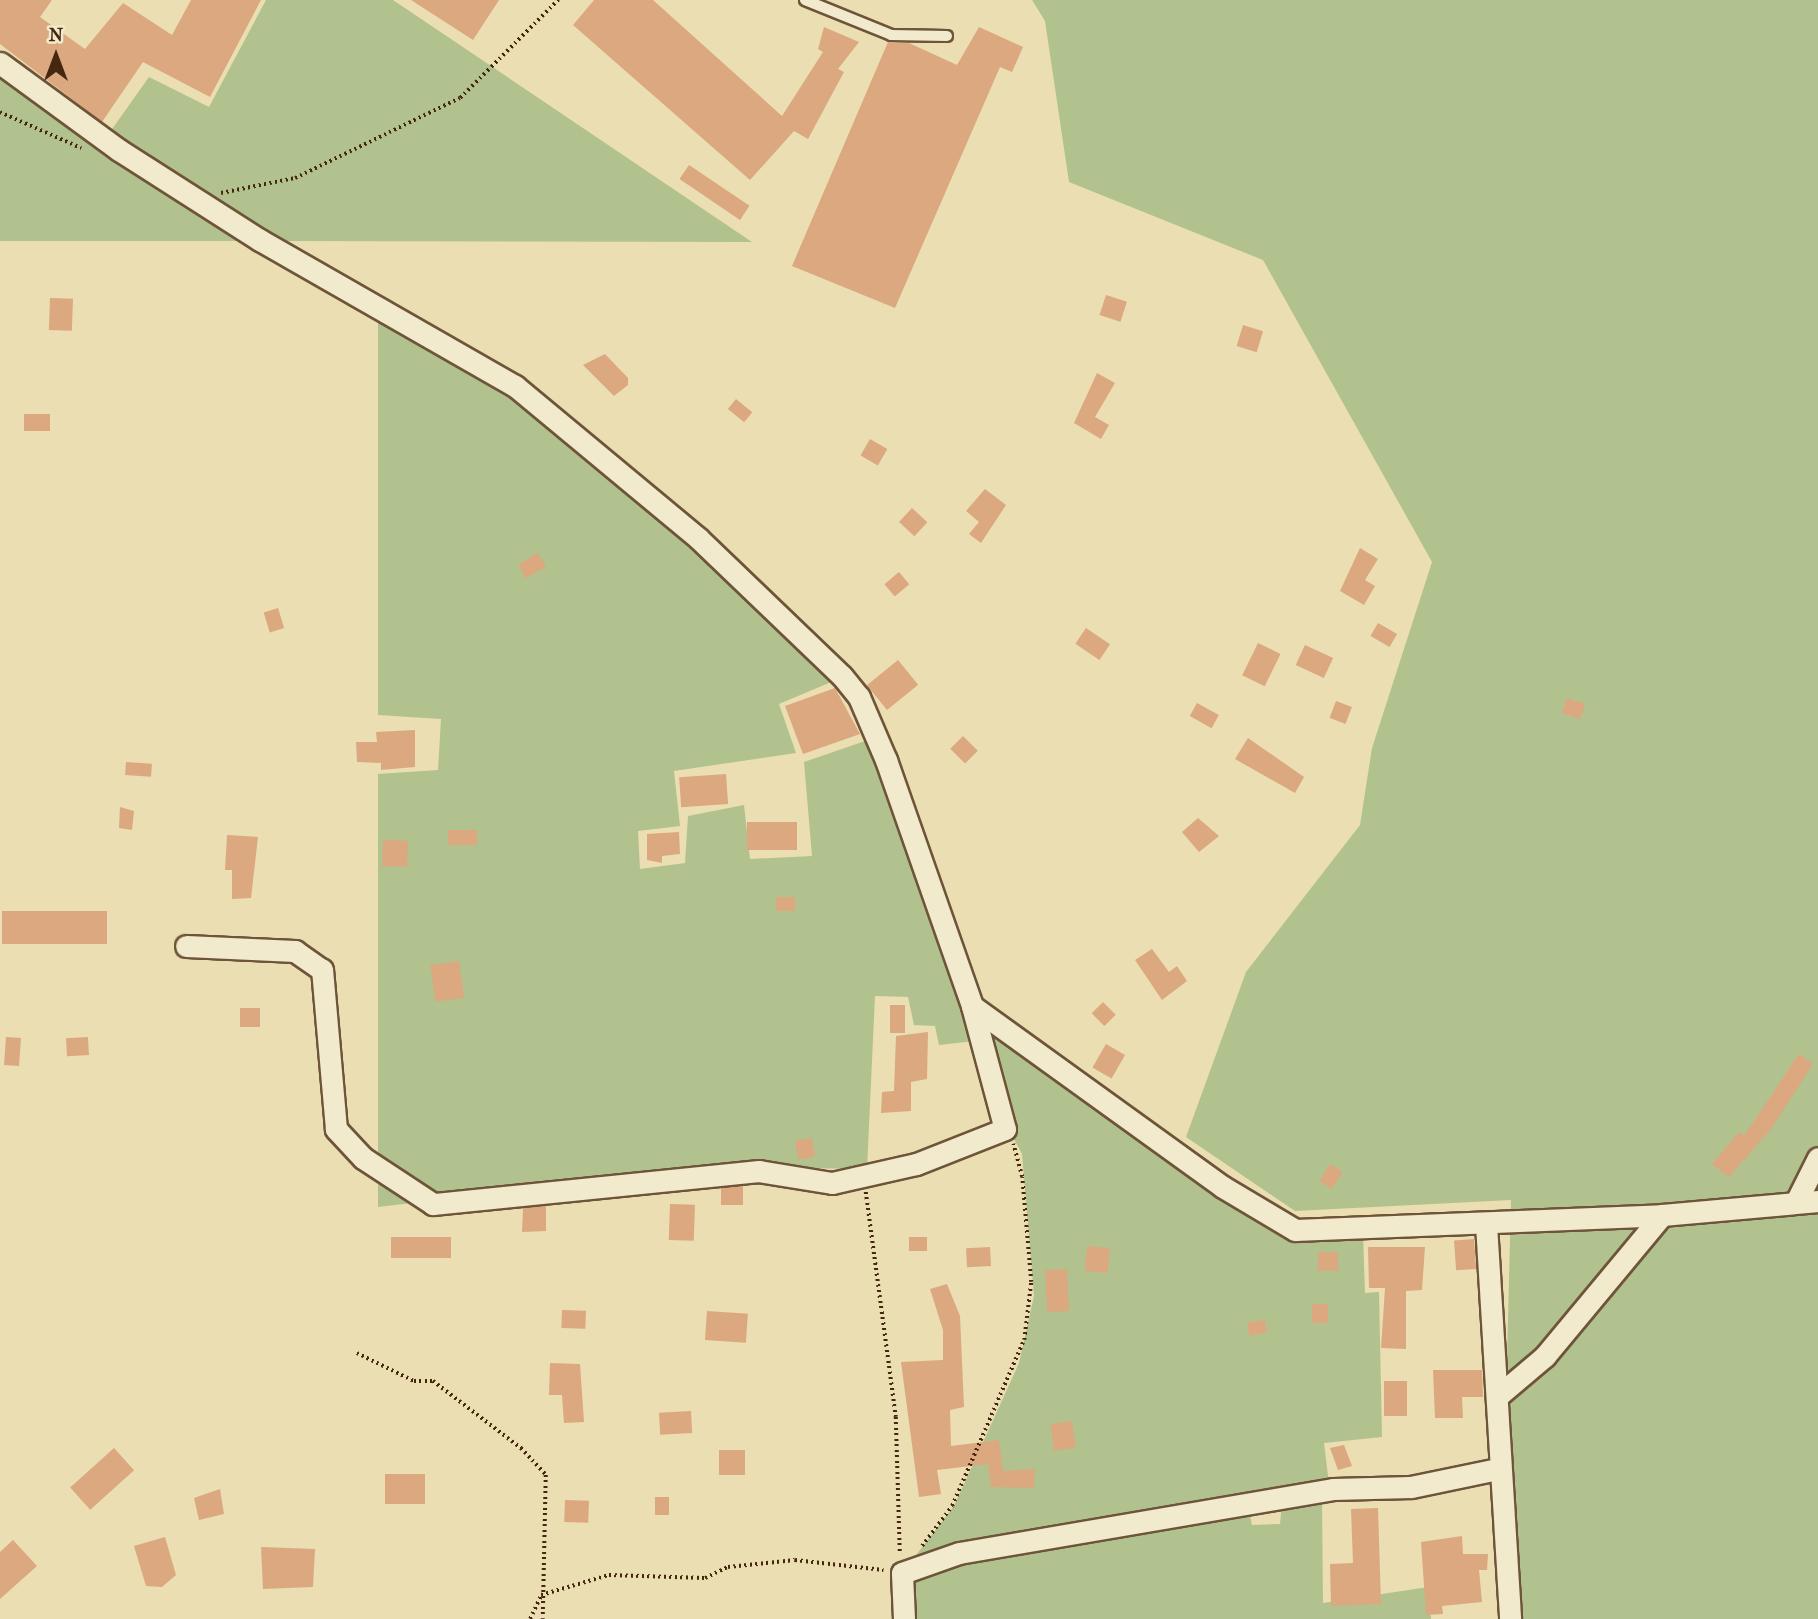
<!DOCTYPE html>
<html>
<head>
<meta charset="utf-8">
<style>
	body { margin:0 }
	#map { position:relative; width:1818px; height:1619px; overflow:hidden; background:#eadeb2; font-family:"IM FELL French Canon",serif }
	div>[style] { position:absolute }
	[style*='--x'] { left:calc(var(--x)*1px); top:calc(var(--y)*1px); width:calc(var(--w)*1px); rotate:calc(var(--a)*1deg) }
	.green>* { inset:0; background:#b2c28f }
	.building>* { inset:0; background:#dca87f; transform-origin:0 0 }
	.path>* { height:3.5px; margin-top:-1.75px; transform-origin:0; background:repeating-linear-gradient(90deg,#45260f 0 2px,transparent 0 5.5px) }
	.roads { filter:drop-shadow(2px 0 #6e5438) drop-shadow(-2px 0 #6e5438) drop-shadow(0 2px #6e5438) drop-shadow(0 -2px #6e5438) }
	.service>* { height:10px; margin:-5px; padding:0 5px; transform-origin:5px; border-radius:5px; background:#f1eacd }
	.minor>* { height:21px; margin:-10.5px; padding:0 10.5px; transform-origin:10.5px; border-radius:10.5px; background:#f1eacd }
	span { translate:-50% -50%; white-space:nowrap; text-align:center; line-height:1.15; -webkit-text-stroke:6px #f1eacd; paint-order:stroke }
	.north { position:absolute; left:21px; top:21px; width:70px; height:70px; -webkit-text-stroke:5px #f1eacd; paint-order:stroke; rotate:0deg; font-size:19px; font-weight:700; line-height:28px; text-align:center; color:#45260f }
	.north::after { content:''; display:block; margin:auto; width:24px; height:32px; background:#45260f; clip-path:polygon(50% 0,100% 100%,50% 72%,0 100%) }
</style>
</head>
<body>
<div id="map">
	<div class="green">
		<i style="clip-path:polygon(266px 0,393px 0,752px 242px,274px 241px,110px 132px,149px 77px,209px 107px)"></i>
		<i style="clip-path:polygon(1032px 0,1818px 0,1818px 1619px,1519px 1619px,1506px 1399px,1511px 1200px,1295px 1211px,1186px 1137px,1246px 972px,1360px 825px,1372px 748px,1432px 562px,1263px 260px,1069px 182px,1045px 21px)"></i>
		<i style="clip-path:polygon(0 73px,250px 241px,0 241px)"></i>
		<i style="clip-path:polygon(378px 316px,475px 370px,563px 432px,836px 680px,779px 704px,796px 753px,674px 771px,680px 826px,638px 831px,640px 869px,685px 863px,688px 816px,744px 805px,750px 859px,812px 856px,804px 762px,868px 740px,974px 1041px,939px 1045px,935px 1026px,914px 1025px,908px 997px,875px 996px,867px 1169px,718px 1167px,378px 1207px,378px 774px,438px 770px,441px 719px,378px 715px)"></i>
		<i style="clip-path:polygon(973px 1008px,1294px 1236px,1363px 1234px,1365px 1293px,1379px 1292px,1382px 1437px,1324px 1443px,1329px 1484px,903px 1572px,954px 1506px,1019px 1363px,1034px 1296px,1022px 1154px,1008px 1128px)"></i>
		<i style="clip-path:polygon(1322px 1498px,1323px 1603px,1428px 1587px,1431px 1619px,908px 1619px,906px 1575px,1249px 1511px,1252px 1525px,1280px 1524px,1282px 1503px)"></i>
	</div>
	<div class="building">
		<i style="clip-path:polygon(0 0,52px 0,40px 17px,85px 49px,123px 3px,172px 35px,191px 0,261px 0,210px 97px,143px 62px,102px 122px,0 44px)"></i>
		<i style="clip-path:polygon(411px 0,499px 0,473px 40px)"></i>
		<i style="clip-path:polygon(594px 0,653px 0,782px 116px,823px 52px,818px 49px,824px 27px,859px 42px,838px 69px,844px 72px,808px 139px,794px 131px,750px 180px,573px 25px)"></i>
		<i style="clip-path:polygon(979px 27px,1023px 47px,1012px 72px,1000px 67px,895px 308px,792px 266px,888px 42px,909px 43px,957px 65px)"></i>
		<i style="left:689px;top:165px;width:73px;height:17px;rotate:34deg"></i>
		<i style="left:1106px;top:295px;width:22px;height:21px;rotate:18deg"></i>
		<i style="left:50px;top:298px;width:23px;height:32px;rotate:2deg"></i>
		<i style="left:1243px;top:325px;width:21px;height:22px;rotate:17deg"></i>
		<i style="clip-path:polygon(605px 354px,628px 378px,628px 385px,614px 396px,583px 365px)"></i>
		<i style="clip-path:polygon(1097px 373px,1115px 383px,1095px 417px,1109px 425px,1101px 439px,1074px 423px)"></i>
		<i style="left:736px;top:399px;width:21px;height:13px;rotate:39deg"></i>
		<i style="left:24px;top:414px;width:26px;height:17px"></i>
		<i style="left:870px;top:439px;width:20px;height:19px;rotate:30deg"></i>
		<i style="clip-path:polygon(985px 489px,1006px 505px,981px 543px,969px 534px,979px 522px,966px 511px)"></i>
		<i style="left:912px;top:508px;width:21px;height:19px;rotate:43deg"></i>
		<i style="clip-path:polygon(1360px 548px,1378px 559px,1365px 580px,1375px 586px,1364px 605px,1340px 591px)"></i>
		<i style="left:538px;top:553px;width:16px;height:23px;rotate:60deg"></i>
		<i style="left:899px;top:572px;width:16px;height:19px;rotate:50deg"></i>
		<i style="left:278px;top:608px;width:21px;height:15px;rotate:73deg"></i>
		<i style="left:1378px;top:623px;width:22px;height:15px;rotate:30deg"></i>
		<i style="left:1086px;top:628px;width:29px;height:19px;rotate:34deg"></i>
		<i style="left:1258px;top:643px;width:25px;height:36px;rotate:26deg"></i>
		<i style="left:1305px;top:645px;width:31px;height:22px;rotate:25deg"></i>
		<i style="left:898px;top:660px;width:32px;height:40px;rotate:51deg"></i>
		<i style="clip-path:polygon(835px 688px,860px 734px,803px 754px,785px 706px)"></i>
		<i style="left:1567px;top:698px;width:19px;height:16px;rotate:18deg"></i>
		<i style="left:1336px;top:701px;width:17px;height:18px;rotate:21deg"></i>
		<i style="left:1197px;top:703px;width:25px;height:15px;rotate:29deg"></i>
		<i style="clip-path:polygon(415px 730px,415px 767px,381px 770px,381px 763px,357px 762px,356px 742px,377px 742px,376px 732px)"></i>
		<i style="left:963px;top:736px;width:21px;height:18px;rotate:45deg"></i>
		<i style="clip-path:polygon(1248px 738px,1304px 777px,1295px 793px,1235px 759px)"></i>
		<i style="left:126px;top:762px;width:26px;height:13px;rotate:4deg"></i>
		<i style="left:726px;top:774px;width:30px;height:47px;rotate:86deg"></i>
		<i style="clip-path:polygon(120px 807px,134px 811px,132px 830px,119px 828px)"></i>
		<i style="clip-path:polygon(1198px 818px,1219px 836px,1199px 852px,1182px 832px)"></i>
		<i style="left:797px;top:822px;width:28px;height:50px;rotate:90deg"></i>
		<i style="left:448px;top:830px;width:29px;height:15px"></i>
		<i style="clip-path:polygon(679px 832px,680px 854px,662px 856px,662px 863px,647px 860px,647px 834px)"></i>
		<i style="clip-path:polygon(227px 835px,258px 837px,251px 898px,232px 899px,232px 870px,225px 870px)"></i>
		<i style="left:383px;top:840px;width:25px;height:26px;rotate:2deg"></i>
		<i style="left:776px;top:897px;width:19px;height:14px"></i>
		<i style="left:107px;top:911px;width:33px;height:105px;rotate:90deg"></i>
		<i style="clip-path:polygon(1152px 949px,1169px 972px,1177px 966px,1187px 981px,1162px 1000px,1135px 960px)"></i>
		<i style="left:459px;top:961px;width:37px;height:29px;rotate:82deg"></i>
		<i style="left:1103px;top:1002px;width:18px;height:16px;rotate:45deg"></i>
		<i style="left:890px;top:1005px;width:15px;height:28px"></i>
		<i style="left:240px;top:1008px;width:20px;height:19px"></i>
		<i style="clip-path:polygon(928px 1032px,927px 1079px,911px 1082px,911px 1111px,881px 1113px,882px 1092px,894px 1091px,896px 1036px)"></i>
		<i style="left:6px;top:1037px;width:15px;height:28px;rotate:4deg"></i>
		<i style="left:88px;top:1037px;width:18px;height:22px;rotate:87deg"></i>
		<i style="left:1106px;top:1044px;width:22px;height:27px;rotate:30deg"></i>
		<i style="clip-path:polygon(1799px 1054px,1813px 1064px,1771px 1129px,1729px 1177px,1712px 1164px,1739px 1132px,1744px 1136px)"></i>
		<i style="left:812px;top:1138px;width:19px;height:17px;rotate:81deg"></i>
		<i style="left:1330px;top:1164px;width:15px;height:20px;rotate:32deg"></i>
		<i style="left:743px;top:1186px;width:19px;height:22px;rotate:90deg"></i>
		<i style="left:670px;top:1204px;width:25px;height:36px;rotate:2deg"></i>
		<i style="clip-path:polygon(546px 1206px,546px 1231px,522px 1232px,523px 1208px)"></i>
		<i style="left:451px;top:1237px;width:21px;height:60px;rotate:90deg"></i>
		<i style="left:909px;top:1237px;width:18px;height:14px"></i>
		<i style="left:1474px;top:1239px;width:30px;height:20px;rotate:86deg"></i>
		<i style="left:1087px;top:1246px;width:23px;height:25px;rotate:5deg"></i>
		<i style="left:990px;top:1247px;width:19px;height:24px;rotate:87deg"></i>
		<i style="clip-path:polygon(1368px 1247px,1425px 1247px,1422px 1290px,1406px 1291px,1406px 1349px,1381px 1348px,1385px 1288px,1369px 1288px)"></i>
		<i style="left:1318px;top:1252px;width:20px;height:19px"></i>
		<i style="left:1067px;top:1269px;width:42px;height:22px;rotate:87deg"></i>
		<i style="clip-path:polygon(947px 1284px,960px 1316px,964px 1407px,950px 1410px,951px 1446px,999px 1440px,1003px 1471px,1035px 1469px,1034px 1488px,991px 1487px,988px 1464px,937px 1470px,941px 1494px,919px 1497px,901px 1362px,943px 1360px,943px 1330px,930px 1289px)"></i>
		<i style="left:1328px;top:1304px;width:19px;height:16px;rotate:90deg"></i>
		<i style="left:562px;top:1310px;width:24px;height:18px;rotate:2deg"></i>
		<i style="left:707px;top:1311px;width:41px;height:29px;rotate:4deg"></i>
		<i style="left:1265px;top:1320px;width:13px;height:18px;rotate:81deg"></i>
		<i style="clip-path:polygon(550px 1363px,580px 1364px,584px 1422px,564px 1423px,562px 1395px,549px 1395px)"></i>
		<i style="clip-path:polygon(1433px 1370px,1482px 1370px,1483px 1397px,1462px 1397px,1463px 1418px,1435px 1418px)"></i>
		<i style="left:1384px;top:1381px;width:23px;height:35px"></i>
		<i style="left:691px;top:1411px;width:22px;height:32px;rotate:87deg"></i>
		<i style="left:1072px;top:1421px;width:27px;height:22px;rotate:82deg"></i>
		<i style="clip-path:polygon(1344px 1445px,1352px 1466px,1338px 1470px,1330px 1448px)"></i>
		<i style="left:114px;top:1448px;width:30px;height:59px;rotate:48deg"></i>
		<i style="left:719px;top:1450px;width:26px;height:25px"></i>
		<i style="left:425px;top:1474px;width:30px;height:40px;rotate:90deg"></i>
		<i style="clip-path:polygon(220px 1489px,224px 1514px,199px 1520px,194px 1498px)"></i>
		<i style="left:655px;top:1497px;width:14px;height:18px"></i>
		<i style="left:565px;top:1500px;width:24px;height:22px;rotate:2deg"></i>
		<i style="clip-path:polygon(1378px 1508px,1381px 1604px,1331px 1606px,1330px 1564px,1353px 1563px,1351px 1509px)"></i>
		<i style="clip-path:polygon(1462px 1536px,1463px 1554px,1488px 1554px,1487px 1570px,1479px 1570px,1482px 1602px,1442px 1606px,1443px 1614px,1426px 1615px,1421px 1542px)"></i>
		<i style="clip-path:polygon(165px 1537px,176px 1575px,162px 1587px,146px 1586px,134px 1546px)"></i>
		<i style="clip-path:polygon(13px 1540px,37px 1566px,0 1599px,0 1552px)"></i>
		<i style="clip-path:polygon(261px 1547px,315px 1549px,313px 1587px,263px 1589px)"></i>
	</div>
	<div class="path">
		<i style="--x:0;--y:112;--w:89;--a:24"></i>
		<i style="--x:221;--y:193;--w:76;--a:-11.5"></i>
		<i style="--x:295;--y:178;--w:183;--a:-25.9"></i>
		<i style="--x:460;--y:98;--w:139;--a:-45"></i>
		<i style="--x:866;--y:1192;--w:227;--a:82.4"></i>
		<i style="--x:896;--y:1417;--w:136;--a:88.3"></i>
		<i style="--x:357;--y:1353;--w:64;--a:26.2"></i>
		<i style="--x:414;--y:1381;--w:19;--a:0"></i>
		<i style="--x:433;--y:1381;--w:111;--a:37.3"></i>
		<i style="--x:521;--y:1448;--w:37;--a:47"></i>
		<i style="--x:546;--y:1475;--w:144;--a:91.2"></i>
		<i style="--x:922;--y:1546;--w:50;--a:-53.1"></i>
		<i style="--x:952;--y:1506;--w:181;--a:-66.6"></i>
		<i style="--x:1024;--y:1340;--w:58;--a:-83.1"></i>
		<i style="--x:1031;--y:1282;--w:105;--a:-94.9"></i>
		<i style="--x:1022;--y:1177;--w:34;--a:-105"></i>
		<i style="--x:530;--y:1619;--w:26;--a:-65"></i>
		<i style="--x:541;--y:1595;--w:71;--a:-16.4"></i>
		<i style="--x:609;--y:1575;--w:96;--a:1.8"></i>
		<i style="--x:705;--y:1578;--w:25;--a:-26"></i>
		<i style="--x:728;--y:1567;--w:67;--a:-6"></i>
		<i style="--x:795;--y:1560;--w:89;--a:6.5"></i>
	</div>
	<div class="roads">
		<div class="service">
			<i style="--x:805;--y:0;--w:93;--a:22.1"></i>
			<i style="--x:891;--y:35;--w:56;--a:1"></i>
		</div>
		<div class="minor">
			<i style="--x:0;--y:63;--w:147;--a:36.2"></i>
			<i style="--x:119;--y:150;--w:167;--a:32.6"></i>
			<i style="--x:260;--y:240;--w:294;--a:29.8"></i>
			<i style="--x:515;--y:386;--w:238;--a:39.7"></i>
			<i style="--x:698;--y:538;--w:199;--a:43.8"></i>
			<i style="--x:842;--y:676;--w:27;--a:51"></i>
			<i style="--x:859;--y:697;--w:69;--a:66.8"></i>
			<i style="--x:886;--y:760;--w:261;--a:70.7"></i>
			<i style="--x:972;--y:1006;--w:127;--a:75"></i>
			<i style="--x:1005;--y:1129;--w:96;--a:158.5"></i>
			<i style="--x:916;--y:1164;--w:86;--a:167.3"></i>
			<i style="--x:832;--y:1183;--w:74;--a:-170.7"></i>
			<i style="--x:759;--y:1171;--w:328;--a:174.2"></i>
			<i style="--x:433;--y:1204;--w:84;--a:-146.7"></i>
			<i style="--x:363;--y:1158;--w:40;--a:-133"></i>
			<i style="--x:336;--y:1129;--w:160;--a:-95"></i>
			<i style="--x:322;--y:970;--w:33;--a:-145"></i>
			<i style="--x:295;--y:951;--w:109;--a:-177.4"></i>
			<i style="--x:972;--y:1006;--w:309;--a:35.8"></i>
			<i style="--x:1223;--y:1187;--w:84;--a:30.8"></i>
			<i style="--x:1295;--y:1230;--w:367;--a:-2.3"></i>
			<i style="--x:1662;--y:1215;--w:157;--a:-5.1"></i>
			<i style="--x:1796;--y:1202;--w:49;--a:-63.4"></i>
			<i style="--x:1486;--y:1224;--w:396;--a:86.5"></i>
			<i style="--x:1499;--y:1395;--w:60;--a:-40.3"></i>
			<i style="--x:1545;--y:1356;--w:183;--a:-50.3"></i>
			<i style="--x:904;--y:1619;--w:46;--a:-92.5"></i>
			<i style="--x:902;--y:1573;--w:60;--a:-19.3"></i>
			<i style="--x:959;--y:1553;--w:379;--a:-9.7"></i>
			<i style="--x:1333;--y:1489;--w:78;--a:-1.5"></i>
			<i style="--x:1411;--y:1487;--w:89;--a:-11.7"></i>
		</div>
	</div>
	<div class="north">N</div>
</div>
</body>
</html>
